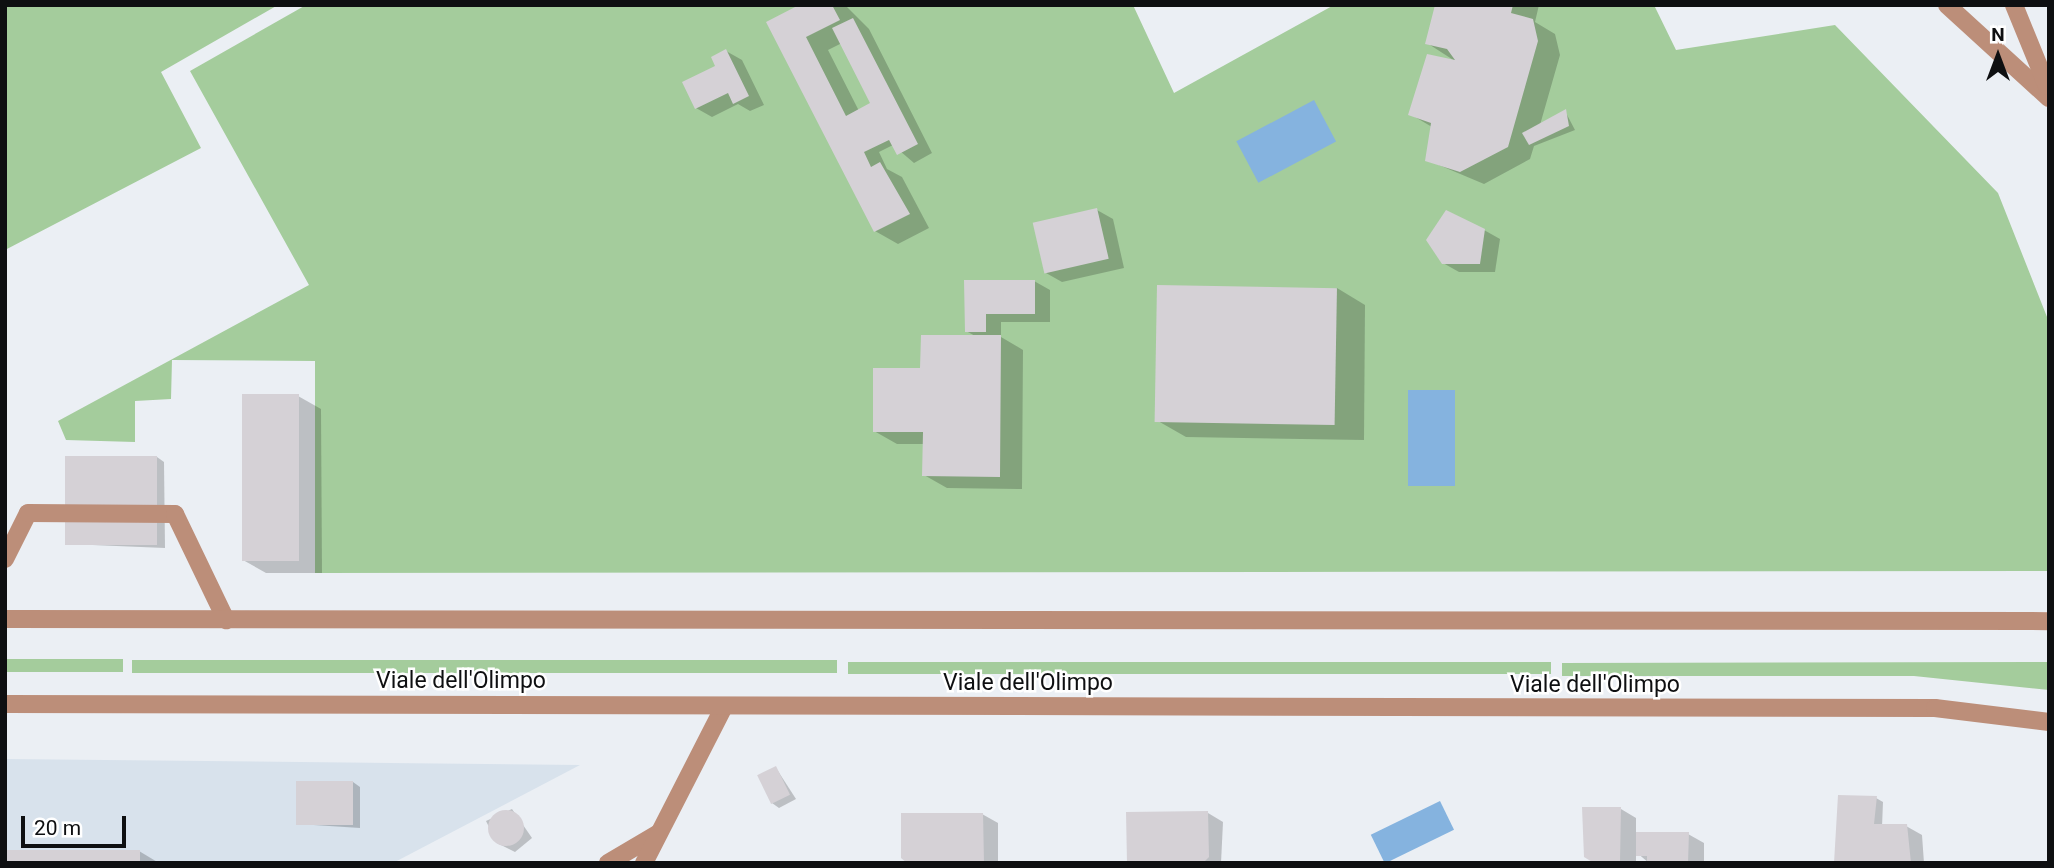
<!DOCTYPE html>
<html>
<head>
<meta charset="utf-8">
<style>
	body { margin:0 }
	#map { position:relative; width:2054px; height:868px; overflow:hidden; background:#ebeff4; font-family:Roboto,sans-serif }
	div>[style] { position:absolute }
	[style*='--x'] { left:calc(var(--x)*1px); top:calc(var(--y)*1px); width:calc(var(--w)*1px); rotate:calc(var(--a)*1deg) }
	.built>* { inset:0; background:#d8e2ec }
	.green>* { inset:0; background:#a4cc9c; transform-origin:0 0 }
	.water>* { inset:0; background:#85b3df; transform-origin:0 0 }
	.shadow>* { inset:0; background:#0003 }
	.building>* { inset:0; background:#d5d1d6; transform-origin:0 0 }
	.round { border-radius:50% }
	.service>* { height:18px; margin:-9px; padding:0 9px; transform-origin:9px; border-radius:9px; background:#bc8e79 }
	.minor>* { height:18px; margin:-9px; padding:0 9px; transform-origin:9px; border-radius:9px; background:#bc8e79 }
	.tertiary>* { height:18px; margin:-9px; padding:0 9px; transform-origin:9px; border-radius:9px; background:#bc8e79 }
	span { translate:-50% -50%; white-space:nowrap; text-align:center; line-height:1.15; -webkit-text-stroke:5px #fff; paint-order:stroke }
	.street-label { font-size:23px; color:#0e0f11 }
	.frame { position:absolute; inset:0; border:7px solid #0e0f11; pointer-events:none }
	.north { position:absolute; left:1963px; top:21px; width:70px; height:70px; -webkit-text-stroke:5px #fff; paint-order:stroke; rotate:0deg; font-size:19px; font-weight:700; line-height:28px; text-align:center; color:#0e0f11 }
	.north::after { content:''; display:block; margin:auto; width:24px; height:32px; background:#0e0f11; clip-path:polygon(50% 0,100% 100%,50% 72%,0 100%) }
	.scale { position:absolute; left:21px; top:816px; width:105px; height:32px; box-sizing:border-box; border:4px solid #0e0f11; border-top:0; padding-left:9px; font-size:21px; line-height:24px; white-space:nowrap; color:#0e0f11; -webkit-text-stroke:5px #fff; paint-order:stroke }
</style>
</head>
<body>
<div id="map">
	<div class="built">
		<i style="clip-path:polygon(5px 759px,580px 765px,393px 863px,5px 863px)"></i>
	</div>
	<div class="green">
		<i style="clip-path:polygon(5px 5px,278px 5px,161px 72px,201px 148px,5px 250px)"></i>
		<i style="clip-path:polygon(306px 5px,1133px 5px,1174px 93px,1334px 5px,1654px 5px,1676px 50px,1835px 25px,1998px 193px,2049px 322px,2049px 571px,315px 573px,315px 361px,172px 360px,171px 399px,135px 401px,135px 442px,66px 440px,58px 421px,309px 285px,190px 71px)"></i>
		<i style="left:5px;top:659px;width:118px;height:13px"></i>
		<i style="left:132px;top:660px;width:705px;height:13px"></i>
		<i style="left:848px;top:662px;width:703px;height:12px"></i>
		<i style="clip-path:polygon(2049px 662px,2049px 690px,1914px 676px,1562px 676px,1562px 663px)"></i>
	</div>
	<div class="water">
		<i style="left:1314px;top:100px;width:47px;height:88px;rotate:62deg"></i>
		<i style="left:1408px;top:390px;width:47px;height:96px"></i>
		<i style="left:1440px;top:801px;width:32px;height:77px;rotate:64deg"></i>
	</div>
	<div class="shadow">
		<i style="clip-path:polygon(evenodd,803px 5px,845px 5px,869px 29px,932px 153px,914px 163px,893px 145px,879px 152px,887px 169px,902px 177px,929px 228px,898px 244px,875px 231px,769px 23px,803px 5px,842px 43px,873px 104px,859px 111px,828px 50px,842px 43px)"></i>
		<i style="clip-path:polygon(1437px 5px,1539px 5px,1535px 22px,1555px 34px,1560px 55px,1540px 125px,1565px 111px,1575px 130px,1534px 146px,1530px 159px,1484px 184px,1427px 160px,1432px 127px,1410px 114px,1458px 63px,1427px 43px)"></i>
		<i style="clip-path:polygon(726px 51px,742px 60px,764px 105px,750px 111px,738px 104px,712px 117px,696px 108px)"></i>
		<i style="clip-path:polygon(1097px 210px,1113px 219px,1124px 268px,1062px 282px,1046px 273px)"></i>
		<i style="clip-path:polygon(1484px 230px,1500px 239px,1495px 272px,1459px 272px,1443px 263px)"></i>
		<i style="clip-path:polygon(1034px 281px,1050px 290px,1050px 322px,1001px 322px,1001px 337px,1023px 350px,1022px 489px,947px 488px,924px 475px,925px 444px,897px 444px,874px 431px,922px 370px,977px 337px,966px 331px,966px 282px)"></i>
		<i style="clip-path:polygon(1337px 288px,1365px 305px,1364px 440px,1186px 437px,1158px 421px)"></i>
		<i style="clip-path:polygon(298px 396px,321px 409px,322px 573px,266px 573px,243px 560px)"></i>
		<i style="clip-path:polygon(157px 457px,164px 462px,165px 548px,68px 544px)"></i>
		<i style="clip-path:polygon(776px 768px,796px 799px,779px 808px,772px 803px)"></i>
		<i style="clip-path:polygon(353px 782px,360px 787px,360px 828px,298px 824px)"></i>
		<i style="clip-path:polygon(1876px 798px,1883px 802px,1882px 827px,1906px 826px,1922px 835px,1924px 863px,1840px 863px)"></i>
		<i style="clip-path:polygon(512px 809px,532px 838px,515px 852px,497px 843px,486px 821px)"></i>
		<i style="clip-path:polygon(1621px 809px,1636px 818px,1636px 833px,1688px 834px,1704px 843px,1704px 863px,1649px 863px,1636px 852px,1636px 863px,1596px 863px)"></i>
		<i style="clip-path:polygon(1208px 813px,1223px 822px,1221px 863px,1128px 863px)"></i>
		<i style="clip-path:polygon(982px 814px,998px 823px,998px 863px,907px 863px)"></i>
		<i style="clip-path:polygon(139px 851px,159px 863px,5px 863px)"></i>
	</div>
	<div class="building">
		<i style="clip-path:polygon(799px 5px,832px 5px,840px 20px,806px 37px,846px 116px,870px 103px,832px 28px,853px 18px,918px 144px,897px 155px,889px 140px,864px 152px,871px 167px,880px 162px,910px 214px,874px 232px,766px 22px)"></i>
		<i style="clip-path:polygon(1435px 5px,1513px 5px,1511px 13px,1533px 19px,1538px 41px,1508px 147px,1460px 172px,1425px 161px,1431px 123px,1408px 115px,1427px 54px,1455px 60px,1447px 49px,1425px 44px)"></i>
		<i style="clip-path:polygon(726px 49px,749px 96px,733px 104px,728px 93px,695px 109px,682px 82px,715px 66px,711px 57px)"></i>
		<i style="clip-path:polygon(1566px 109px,1569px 126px,1529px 145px,1522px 133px)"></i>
		<i style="left:1097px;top:208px;width:52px;height:66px;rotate:77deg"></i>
		<i style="clip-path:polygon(1446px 210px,1485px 229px,1480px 264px,1442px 264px,1426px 240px)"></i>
		<i style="clip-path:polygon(964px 280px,1035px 280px,1035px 314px,986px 314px,986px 332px,965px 332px)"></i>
		<i style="left:1157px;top:285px;width:180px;height:137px;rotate:1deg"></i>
		<i style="clip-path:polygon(921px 335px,1001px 335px,1000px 477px,922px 476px,923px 432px,873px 432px,873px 368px,920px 368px)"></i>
		<i style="left:242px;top:394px;width:57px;height:167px"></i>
		<i style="left:65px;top:456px;width:92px;height:89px"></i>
		<i style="left:776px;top:766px;width:32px;height:21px;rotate:64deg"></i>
		<i style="left:296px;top:781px;width:57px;height:44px"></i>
		<i style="clip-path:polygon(1838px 795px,1877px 796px,1874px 824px,1907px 824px,1911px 863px,1834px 863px)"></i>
		<i style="clip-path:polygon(1582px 807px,1621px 807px,1620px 861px,1594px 863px,1584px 857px)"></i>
		<i class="round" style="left:488px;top:810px;width:36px;height:36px"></i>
		<i style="clip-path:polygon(1208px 811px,1209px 857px,1203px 863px,1127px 863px,1126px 812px)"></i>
		<i style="clip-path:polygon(901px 813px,983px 813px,984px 863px,907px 863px,901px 858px)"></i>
		<i style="clip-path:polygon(1636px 832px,1689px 832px,1688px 863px,1647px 863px,1647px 856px,1636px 856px)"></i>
		<i style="left:5px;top:850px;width:135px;height:13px"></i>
	</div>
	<div class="service">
		<i style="--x:5;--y:559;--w:51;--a:-63.4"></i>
		<i style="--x:28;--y:513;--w:147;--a:0.4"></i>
		<i style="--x:175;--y:514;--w:118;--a:64.3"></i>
	</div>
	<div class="minor">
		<i style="--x:1947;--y:5;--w:138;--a:42.4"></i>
		<i style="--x:2014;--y:5;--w:87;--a:67.8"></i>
		<i style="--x:608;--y:863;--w:59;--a:-30.5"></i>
		<i style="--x:644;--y:863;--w:175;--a:-62.9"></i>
	</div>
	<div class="tertiary">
		<i style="--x:5;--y:619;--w:2044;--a:0.06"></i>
		<i style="--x:5;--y:704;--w:1930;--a:0.12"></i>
		<i style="--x:1935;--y:708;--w:115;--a:7"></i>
	</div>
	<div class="street-label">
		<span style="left:461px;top:681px">Viale dell'Olimpo</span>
		<span style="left:1028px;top:683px">Viale dell'Olimpo</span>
		<span style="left:1595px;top:685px">Viale dell'Olimpo</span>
	</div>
	<div class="frame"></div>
	<div class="north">N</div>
	<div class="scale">20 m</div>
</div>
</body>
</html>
